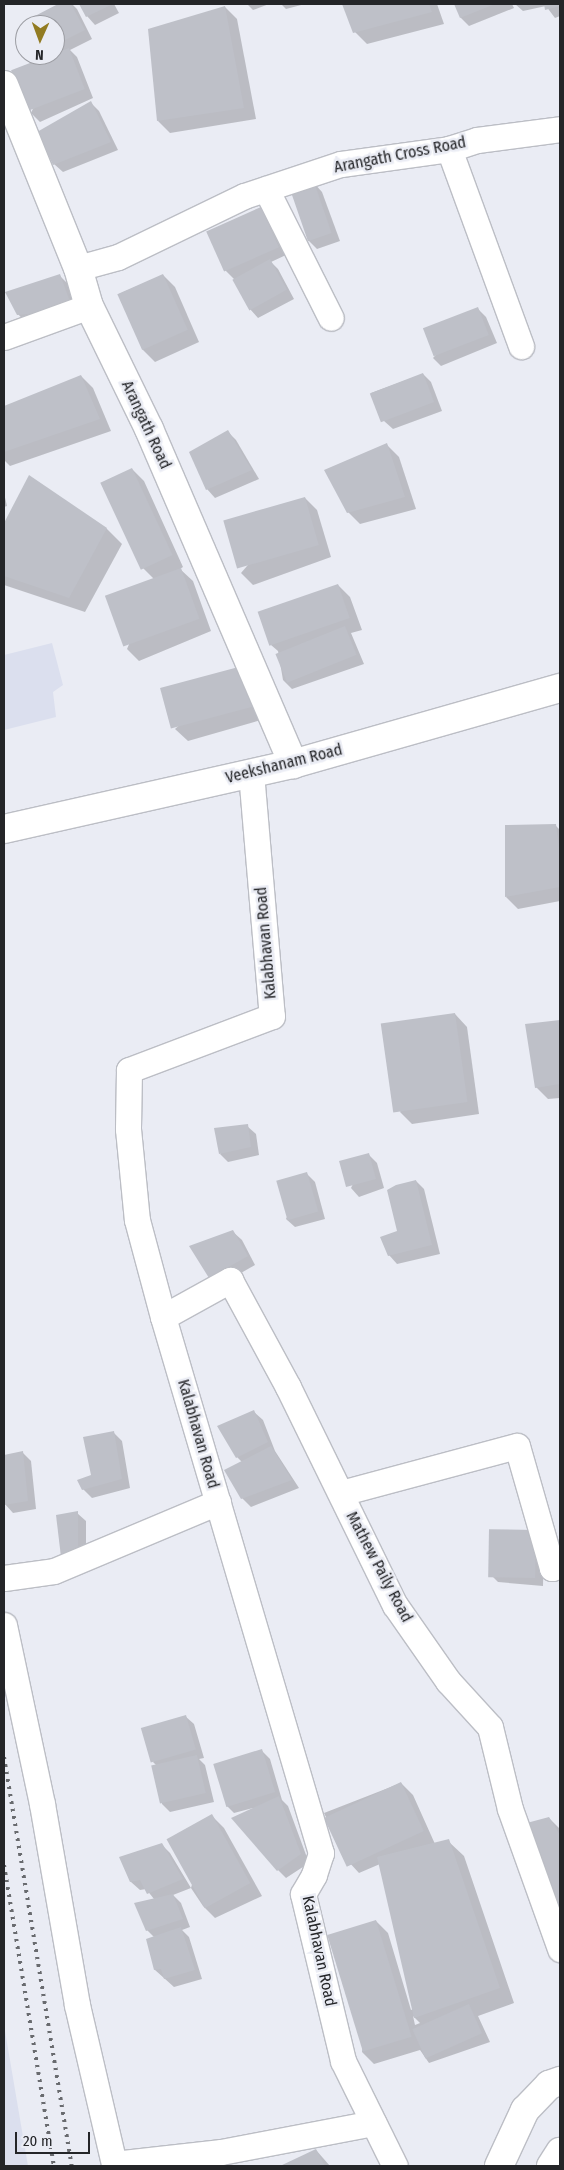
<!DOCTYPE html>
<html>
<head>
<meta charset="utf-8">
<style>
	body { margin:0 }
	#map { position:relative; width:564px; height:2170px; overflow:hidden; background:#eaecf4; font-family:"Fira Sans Condensed",sans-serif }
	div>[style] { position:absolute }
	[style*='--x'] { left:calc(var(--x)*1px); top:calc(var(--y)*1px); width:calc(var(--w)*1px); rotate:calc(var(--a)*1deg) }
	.built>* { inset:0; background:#dbdfee }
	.shadow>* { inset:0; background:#0003 }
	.building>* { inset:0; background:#bec0c8; transform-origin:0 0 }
	.roads { filter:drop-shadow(1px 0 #bcbec5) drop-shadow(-1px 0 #bcbec5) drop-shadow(0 1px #bcbec5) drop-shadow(0 -1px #bcbec5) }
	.street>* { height:25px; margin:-12.5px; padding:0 12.5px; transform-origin:12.5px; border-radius:12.5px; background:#fff }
	.secondary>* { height:28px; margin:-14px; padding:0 14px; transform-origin:14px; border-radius:14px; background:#fff }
	.primary>* { height:28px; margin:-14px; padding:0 14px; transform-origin:14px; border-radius:14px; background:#fff }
	.rail>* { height:4px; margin-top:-2px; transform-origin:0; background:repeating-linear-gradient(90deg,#696b6f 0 2.5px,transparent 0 7.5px) }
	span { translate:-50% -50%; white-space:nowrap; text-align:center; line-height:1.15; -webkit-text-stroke:5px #eaecf4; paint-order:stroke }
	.street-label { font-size:16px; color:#242528 }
	.frame { position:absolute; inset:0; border:5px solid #242528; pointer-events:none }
	.north { position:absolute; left:15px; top:15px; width:50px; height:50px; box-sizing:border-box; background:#eaecf4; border:1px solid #9b9ca2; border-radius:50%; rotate:182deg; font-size:14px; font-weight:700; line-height:20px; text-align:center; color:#242528 }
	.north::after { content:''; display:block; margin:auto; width:18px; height:22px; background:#927b21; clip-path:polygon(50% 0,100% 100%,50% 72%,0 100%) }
	.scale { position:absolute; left:15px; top:2132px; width:75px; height:22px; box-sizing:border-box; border:2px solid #242528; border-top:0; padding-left:6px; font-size:15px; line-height:18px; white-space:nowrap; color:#242528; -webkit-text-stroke:4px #eaecf4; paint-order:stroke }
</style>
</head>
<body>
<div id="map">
	<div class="built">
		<i style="clip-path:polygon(52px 643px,63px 685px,53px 692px,56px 717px,4px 730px,4px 655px)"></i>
		<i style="clip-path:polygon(4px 2025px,28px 2166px,4px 2166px)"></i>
	</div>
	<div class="shadow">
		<i style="clip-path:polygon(61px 4px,72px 4px,77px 9px,92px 39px,70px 50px,77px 57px,93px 98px,40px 122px,31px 113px,58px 55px,55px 52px,55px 25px,39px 25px,35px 17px)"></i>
		<i style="clip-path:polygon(81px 4px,114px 4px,119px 13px,95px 25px,87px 16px)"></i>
		<i style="clip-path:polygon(247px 4px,269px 4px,253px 10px)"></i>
		<i style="clip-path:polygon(281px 4px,305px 4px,286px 9px)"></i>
		<i style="clip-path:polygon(343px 4px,437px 4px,444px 24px,367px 44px,355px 32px)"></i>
		<i style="clip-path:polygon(455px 4px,512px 4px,514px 8px,469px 26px,461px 18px)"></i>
		<i style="clip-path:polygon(515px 4px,560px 4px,560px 16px,555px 18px,546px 6px,523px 11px)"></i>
		<i style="clip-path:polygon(225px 7px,237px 19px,256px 119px,170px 133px,158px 121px)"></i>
		<i style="clip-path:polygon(91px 103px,99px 111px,118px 150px,63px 172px,54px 164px)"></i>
		<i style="clip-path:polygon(314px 183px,322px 192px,340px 241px,317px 249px,309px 241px)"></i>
		<i style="clip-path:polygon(260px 208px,269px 217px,286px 255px,271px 262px,278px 269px,294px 299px,258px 318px,250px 309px,234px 279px,225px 270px)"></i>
		<i style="clip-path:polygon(59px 275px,68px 284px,81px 318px,26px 323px,18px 314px)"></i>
		<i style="clip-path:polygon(163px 275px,175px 287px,199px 342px,155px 362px,143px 350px,119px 294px)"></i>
		<i style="clip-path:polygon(477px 308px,486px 317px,497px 343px,441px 366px,433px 358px)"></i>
		<i style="clip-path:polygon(423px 374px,431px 382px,442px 411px,393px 429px,384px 421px,371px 393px)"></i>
		<i style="clip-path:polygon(81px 376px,93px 388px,111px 431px,10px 466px,4px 460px,4px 408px)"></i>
		<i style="clip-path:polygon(228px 432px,236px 440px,259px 479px,215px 498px,207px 489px)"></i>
		<i style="clip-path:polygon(387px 445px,399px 457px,416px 509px,360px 524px,348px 512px)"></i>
		<i style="clip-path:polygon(132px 469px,144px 481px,183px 567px,180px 569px,193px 581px,211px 631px,139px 661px,127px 649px,156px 581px,142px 567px)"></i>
		<i style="clip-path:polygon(30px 477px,107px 529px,122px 544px,85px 612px,4px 585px,4px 526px)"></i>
		<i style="clip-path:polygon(4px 493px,7px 506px,4px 507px)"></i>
		<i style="clip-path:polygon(305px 498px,317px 510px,331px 557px,253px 585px,241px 573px)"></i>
		<i style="clip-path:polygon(338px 585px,350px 597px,362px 630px,351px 633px,364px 664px,292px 689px,283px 680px,278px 651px,271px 645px)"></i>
		<i style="clip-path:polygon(245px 667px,268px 718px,188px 741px,175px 729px)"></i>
		<i style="clip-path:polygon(555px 825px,560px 830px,560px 901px,518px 909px,506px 897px)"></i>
		<i style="clip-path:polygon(455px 1014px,467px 1027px,479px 1114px,412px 1124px,400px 1112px)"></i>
		<i style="clip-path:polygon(560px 1021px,560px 1098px,548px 1099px,536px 1087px,527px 1025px)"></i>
		<i style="clip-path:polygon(247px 1126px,256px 1134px,259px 1155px,228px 1162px,220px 1154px)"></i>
		<i style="clip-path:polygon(368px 1154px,377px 1163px,384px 1188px,359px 1197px,351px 1188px)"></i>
		<i style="clip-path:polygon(307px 1174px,315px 1182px,325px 1219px,295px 1227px,286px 1219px)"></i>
		<i style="clip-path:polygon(416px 1181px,424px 1189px,440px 1254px,397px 1264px,389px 1255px)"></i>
		<i style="clip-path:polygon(233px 1232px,242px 1240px,255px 1265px,218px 1286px)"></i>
		<i style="clip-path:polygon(254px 1412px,263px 1420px,275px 1451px,299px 1488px,251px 1507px,242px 1498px,242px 1462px,237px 1457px)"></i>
		<i style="clip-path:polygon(113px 1432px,122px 1441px,130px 1488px,92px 1498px,83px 1489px,92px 1476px)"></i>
		<i style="clip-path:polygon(23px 1453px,31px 1461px,36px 1509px,13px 1513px,4px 1503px,4px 1456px)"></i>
		<i style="clip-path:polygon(77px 1513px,86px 1521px,86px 1563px,71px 1565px)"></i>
		<i style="clip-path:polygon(544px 1540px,543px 1586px,498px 1582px,490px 1574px)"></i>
		<i style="clip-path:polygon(185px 1716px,194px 1724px,204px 1758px,199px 1759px,205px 1765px,214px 1802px,170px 1812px,162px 1804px,157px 1766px,153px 1762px)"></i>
		<i style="clip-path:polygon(262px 1751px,270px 1759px,282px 1800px,288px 1806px,309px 1863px,286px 1878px,278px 1870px,253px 1808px,234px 1813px,226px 1805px)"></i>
		<i style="clip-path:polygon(evenodd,401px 1783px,413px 1795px,435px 1844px,448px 1841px,464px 1856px,514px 2003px,478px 2016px,490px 2042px,429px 2063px,420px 2050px,374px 2064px,362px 2052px,376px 1921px,388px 1933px,411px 2010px,413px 2009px,380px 1864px,359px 1873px,347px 1860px,324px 1813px,401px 1783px,413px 2016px,420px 2023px,415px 2025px,413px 2016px)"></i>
		<i style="clip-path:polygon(212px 1816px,224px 1828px,262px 1896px,215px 1918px,203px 1906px,191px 1888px)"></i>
		<i style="clip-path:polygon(549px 1818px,560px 1829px,560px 1915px,556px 1911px)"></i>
		<i style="clip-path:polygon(162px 1845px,170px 1853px,191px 1888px,173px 1895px,181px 1903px,190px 1927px,182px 1930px,189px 1937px,202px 1979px,174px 1987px,155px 1970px,154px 1937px,147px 1930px,154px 1899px,146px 1889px,140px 1890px,131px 1882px,121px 1858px)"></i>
		<i style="clip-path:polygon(316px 2150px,330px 2166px,283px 2166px)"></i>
	</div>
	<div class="building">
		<i style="clip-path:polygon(58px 4px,71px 4px,85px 30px,55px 45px,55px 25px,37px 25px,33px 17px)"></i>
		<i style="clip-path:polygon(79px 4px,113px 4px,86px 17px)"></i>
		<i style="clip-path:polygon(342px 4px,429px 4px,432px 12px,353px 33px)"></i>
		<i style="clip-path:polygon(454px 4px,495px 4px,460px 18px)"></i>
		<i style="clip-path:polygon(544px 4px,560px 4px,560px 6px,545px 10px)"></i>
		<i style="clip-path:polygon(225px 6px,244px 108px,157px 121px,148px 29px)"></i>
		<i style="left:69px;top:48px;width:44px;height:62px;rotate:69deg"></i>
		<i style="clip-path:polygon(91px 101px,111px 142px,53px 165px,37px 132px)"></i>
		<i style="left:314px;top:182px;width:54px;height:25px;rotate:71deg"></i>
		<i style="left:261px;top:207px;width:44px;height:60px;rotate:66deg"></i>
		<i style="left:270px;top:259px;width:35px;height:43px;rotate:61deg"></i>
		<i style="clip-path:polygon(60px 274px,73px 310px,17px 315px,5px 292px)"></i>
		<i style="left:163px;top:274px;width:61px;height:50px;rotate:66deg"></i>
		<i style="left:478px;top:307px;width:30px;height:59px;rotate:69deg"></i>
		<i style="left:423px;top:373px;width:31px;height:57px;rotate:69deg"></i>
		<i style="clip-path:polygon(81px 375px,100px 419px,4px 452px,4px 406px)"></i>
		<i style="clip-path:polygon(228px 430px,252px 470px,206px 490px,189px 452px)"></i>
		<i style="clip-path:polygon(387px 443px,405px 497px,347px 513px,324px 470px)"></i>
		<i style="left:132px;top:468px;width:96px;height:35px;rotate:65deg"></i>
		<i style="clip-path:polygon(29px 475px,107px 528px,69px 598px,4px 576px,4px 523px)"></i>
		<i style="left:305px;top:497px;width:50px;height:85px;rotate:74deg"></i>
		<i style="left:181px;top:568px;width:54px;height:81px;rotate:70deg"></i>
		<i style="left:338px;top:584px;width:36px;height:85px;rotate:71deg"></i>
		<i style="left:345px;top:626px;width:31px;height:75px;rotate:68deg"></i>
		<i style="left:246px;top:665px;width:42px;height:89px;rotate:75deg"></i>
		<i style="clip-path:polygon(556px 824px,560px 854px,560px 887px,505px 897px,505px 825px)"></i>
		<i style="left:455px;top:1013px;width:90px;height:75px;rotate:82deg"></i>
		<i style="clip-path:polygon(560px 1020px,560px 1084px,535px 1088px,525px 1024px)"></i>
		<i style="clip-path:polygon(248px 1124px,251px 1147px,219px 1154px,214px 1128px)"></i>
		<i style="left:369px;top:1153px;width:27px;height:31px;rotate:75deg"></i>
		<i style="left:307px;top:1172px;width:41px;height:32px;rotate:74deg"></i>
		<i style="clip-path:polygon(416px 1180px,432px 1245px,388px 1256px,380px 1237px,397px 1231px,387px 1190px,396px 1185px)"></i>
		<i style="clip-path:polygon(233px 1230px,248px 1256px,209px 1278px,189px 1246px)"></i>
		<i style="clip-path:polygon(254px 1410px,268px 1442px,236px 1458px,217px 1426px)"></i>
		<i style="clip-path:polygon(114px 1431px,122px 1479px,82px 1490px,77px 1480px,91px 1475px,83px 1437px)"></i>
		<i style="clip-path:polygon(271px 1446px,292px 1480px,241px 1499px,224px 1470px)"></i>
		<i style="clip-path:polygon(23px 1451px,28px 1501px,4px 1505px,4px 1455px)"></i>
		<i style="clip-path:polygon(78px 1511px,78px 1555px,61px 1557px,56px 1515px)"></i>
		<i style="left:536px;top:1530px;width:48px;height:47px;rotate:91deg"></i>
		<i style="left:186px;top:1715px;width:36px;height:47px;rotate:74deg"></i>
		<i style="left:262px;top:1749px;width:45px;height:51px;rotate:73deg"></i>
		<i style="left:197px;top:1755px;width:39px;height:47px;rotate:77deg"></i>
		<i style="left:401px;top:1782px;width:54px;height:85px;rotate:65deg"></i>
		<i style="clip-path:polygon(279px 1796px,301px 1854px,277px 1871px,231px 1818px)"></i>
		<i style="left:212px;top:1814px;width:79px;height:52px;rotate:61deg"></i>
		<i style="clip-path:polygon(549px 1817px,560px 1835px,560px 1910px,555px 1911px,523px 1824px)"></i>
		<i style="clip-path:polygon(449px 1839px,500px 1988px,414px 2018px,377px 1857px)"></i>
		<i style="clip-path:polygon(162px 1843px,183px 1879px,147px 1894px,140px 1880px,130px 1882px,119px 1857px)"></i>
		<i style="clip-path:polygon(173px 1894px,183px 1919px,146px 1931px,134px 1903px)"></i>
		<i style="left:376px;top:1920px;width:122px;height:51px;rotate:73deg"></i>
		<i style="clip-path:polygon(181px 1927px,195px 1970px,164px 1979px,161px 1969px,154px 1970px,146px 1939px)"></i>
		<i style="left:469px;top:2004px;width:32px;height:62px;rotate:66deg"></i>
		<i style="clip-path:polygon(316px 2149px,325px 2166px,280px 2166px)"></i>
	</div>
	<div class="roads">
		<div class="street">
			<i style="--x:449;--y:149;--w:210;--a:69.9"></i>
			<i style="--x:266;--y:189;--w:144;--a:63.3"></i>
			<i style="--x:78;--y:268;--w:41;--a:-15.4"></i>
			<i style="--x:118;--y:257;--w:140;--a:-25.8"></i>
			<i style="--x:244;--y:196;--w:102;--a:-18.3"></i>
			<i style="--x:341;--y:164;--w:109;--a:-7.9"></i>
			<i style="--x:449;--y:149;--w:29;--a:-18"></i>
			<i style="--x:477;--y:140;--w:84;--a:-7.5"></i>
			<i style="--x:4;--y:337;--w:90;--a:-20"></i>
			<i style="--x:251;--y:773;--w:244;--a:85.1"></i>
			<i style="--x:272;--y:1016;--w:153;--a:159.3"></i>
			<i style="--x:129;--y:1070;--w:59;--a:91"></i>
			<i style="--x:128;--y:1129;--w:91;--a:84.4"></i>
			<i style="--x:137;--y:1220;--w:100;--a:75"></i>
			<i style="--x:163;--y:1317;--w:559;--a:73.58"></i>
			<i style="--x:321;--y:1853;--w:23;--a:108"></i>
			<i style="--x:314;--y:1875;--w:22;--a:120"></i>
			<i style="--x:303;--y:1894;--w:172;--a:76.5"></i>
			<i style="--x:343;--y:2061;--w:117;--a:63.7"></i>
			<i style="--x:163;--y:1317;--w:77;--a:-28.9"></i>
			<i style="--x:230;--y:1280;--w:122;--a:61.5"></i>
			<i style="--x:288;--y:1387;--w:243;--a:63.9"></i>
			<i style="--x:395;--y:1605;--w:93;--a:55.1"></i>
			<i style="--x:448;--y:1681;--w:62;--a:47.6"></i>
			<i style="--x:490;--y:1727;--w:84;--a:76.3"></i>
			<i style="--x:510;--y:1809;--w:149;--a:70.3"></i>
			<i style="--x:341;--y:1493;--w:182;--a:-15"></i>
			<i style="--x:517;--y:1446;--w:127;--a:74"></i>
			<i style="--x:552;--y:1568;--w:9;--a:-21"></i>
			<i style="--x:4;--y:1578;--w:50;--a:-8"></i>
			<i style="--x:54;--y:1571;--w:178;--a:-22.8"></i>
			<i style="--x:4;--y:1625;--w:183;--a:78"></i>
			<i style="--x:42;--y:1804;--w:204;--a:80.1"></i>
			<i style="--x:77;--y:2005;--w:163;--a:76.9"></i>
			<i style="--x:114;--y:2164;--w:108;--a:-6.4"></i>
			<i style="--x:221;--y:2152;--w:155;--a:-10.8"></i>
		</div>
		<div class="secondary">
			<i style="--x:4;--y:85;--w:197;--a:68"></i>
			<i style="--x:78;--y:268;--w:40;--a:74"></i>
			<i style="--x:89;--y:306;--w:137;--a:64"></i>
			<i style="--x:149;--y:429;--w:365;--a:66.7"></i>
			<i style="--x:4;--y:829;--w:296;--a:-12.7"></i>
			<i style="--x:293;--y:764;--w:278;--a:-15.9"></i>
			<i style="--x:499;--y:2166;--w:62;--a:-65.1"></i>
			<i style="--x:525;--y:2110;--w:35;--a:-46"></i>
			<i style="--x:549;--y:2085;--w:12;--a:-20"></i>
		</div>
		<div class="primary">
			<i style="--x:551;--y:2166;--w:17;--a:-57"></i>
		</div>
	</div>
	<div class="rail">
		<i style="--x:4;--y:1757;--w:415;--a:80.6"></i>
		<i style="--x:4;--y:1865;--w:305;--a:80.6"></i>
	</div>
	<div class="street-label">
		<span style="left:400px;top:155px;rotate:-11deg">Arangath Cross Road</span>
		<span style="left:146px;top:425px;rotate:65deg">Arangath Road</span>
		<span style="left:284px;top:764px;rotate:-14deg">Veekshanam Road</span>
		<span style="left:266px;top:943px;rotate:-95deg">Kalabhavan Road</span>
		<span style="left:198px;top:1434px;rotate:74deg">Kalabhavan Road</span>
		<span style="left:379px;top:1567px;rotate:62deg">Mathew Paily Road</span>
		<span style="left:319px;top:1951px;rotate:78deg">Kalabhavan Road</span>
	</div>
	<div class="frame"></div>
	<div class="north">N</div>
	<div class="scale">20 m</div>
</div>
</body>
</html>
